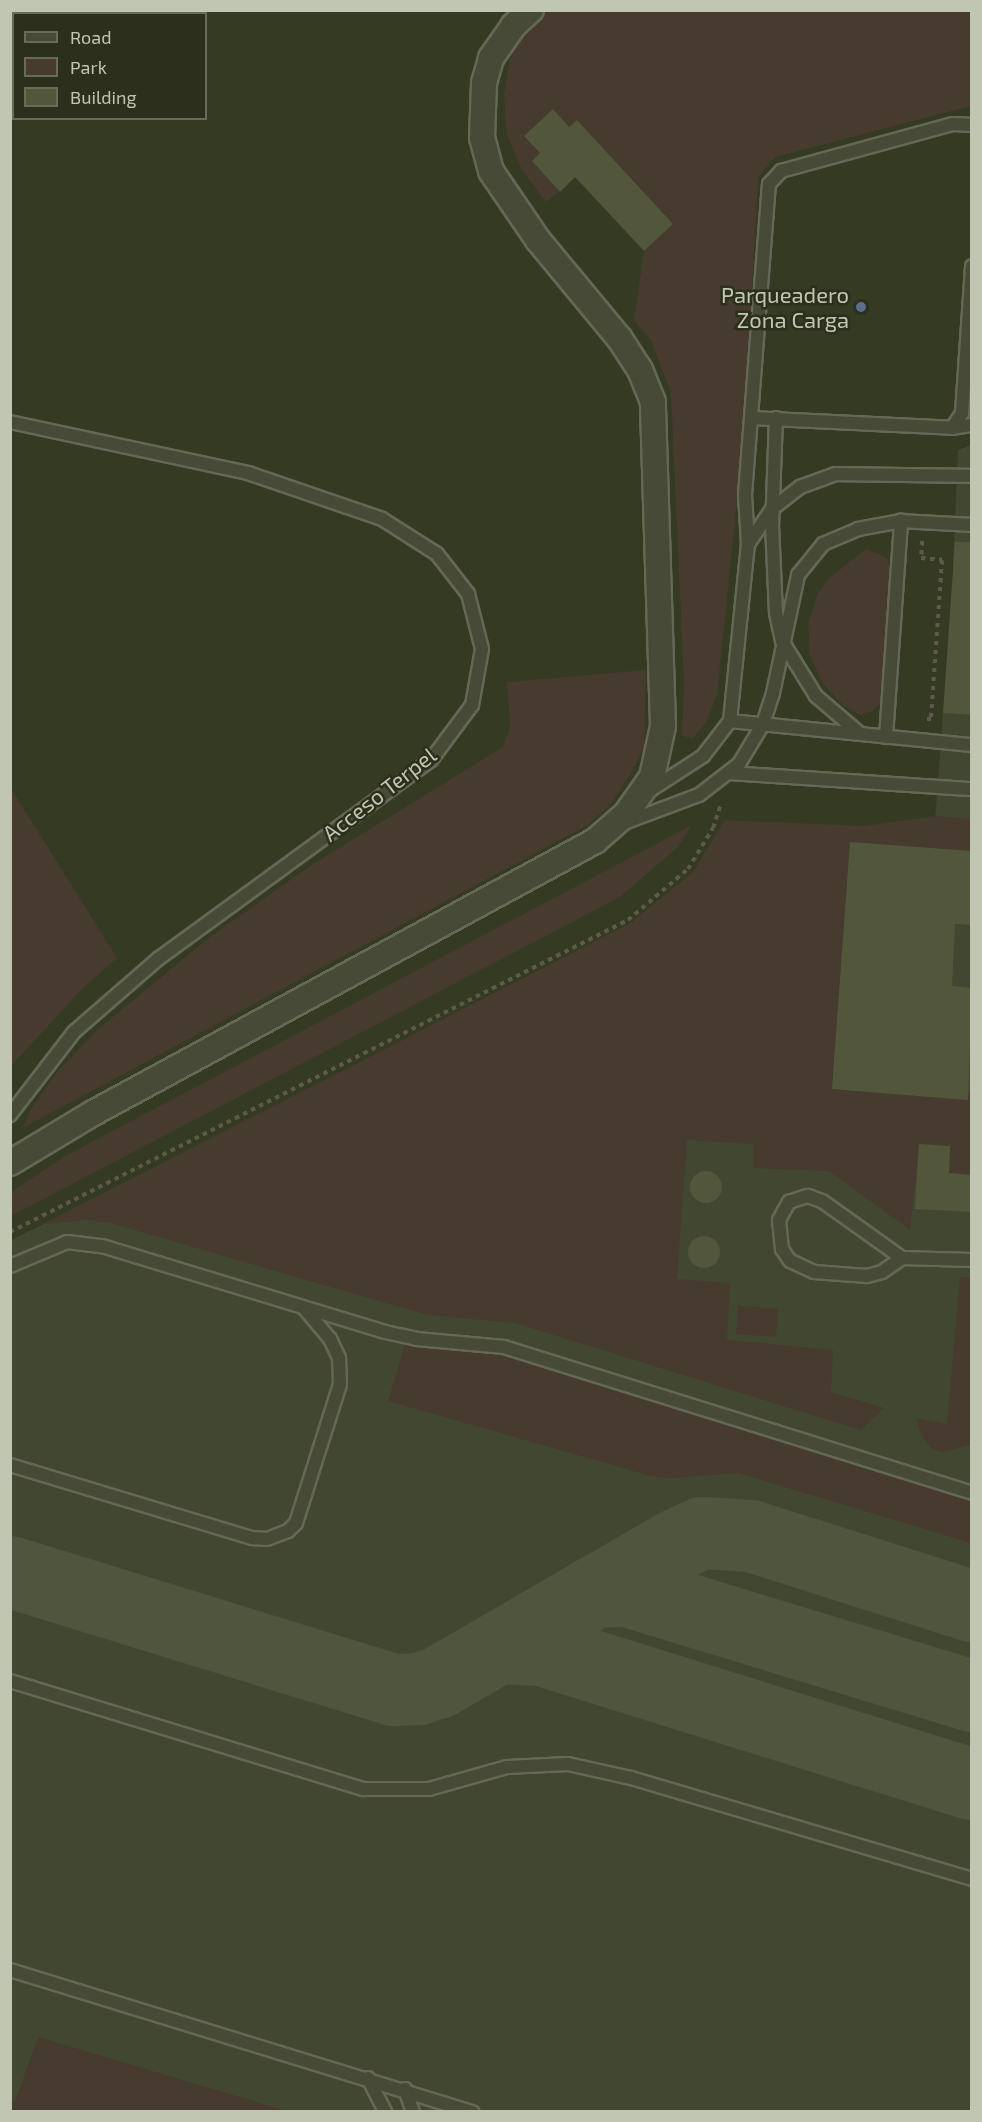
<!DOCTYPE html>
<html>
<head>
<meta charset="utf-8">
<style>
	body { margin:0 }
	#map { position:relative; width:982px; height:2122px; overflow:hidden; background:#353a23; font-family:"Exo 2",sans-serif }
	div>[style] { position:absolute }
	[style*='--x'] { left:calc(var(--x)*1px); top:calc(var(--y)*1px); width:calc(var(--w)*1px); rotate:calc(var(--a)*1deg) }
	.airport>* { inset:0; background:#424731 }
	.green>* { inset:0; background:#463b2e; transform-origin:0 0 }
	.taxiway>* { height:72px; margin:-36px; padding:0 36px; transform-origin:36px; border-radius:36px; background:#50563e }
	.building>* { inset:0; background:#52573c }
	.round { border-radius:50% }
	.path>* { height:4px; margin-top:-2px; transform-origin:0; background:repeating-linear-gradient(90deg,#5e594a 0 4.5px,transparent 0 9px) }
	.roads { filter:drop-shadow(2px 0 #646855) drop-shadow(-2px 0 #646855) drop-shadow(0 2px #646855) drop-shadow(0 -2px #646855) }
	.service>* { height:12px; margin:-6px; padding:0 6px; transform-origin:6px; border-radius:6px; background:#464a37 }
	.minor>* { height:24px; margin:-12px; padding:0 12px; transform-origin:12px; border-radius:12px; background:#464a37 }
	.dots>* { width:16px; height:16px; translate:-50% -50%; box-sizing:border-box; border:3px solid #2b2f1c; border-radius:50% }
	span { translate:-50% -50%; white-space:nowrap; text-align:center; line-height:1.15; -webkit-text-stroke:5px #2b2f1c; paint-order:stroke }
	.poi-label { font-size:22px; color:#c1c6b2 }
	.right { translate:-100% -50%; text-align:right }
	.street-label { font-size:22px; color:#c1c6b2 }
	.frame { position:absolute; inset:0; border:12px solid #c1c6b2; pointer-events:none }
	.legend { position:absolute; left:12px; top:12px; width:195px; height:108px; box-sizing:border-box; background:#2b2f1c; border:2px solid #676b58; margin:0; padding:8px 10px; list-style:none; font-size:18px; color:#c1c6b2 }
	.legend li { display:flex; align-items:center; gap:12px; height:30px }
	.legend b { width:30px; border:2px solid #676b58 }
</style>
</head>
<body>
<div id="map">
	<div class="airport">
		<i style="clip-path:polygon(971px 445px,971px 568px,953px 566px,958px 450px)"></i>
		<i style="clip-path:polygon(943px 713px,971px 715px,971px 2111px,45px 2112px,11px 2101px,11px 1240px,142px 1176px,671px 1077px,839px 979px,850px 842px,933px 848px)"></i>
	</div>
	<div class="green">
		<i style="clip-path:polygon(548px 11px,971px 11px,971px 106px,775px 157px,758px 178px,745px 422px,717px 695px,706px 723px,693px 738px,682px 736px,684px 684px,671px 393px,651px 340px,634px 320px,644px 251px,673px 224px,577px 120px,569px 127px,553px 109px,524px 136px,540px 153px,532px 161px,560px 191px,546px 202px,522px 170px,507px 135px,504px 96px,510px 58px,516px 44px)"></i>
		<i style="clip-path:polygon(866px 549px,887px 558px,891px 571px,880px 703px,872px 711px,860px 715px,844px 706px,822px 683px,810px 655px,808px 624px,818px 593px,828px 579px)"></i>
		<i style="clip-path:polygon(646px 670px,644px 746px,631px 774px,608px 807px,586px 826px,23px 1128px,31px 1109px,58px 1071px,97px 1030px,210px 937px,310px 866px,503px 747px,510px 727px,507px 682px)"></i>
		<i style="clip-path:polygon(10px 787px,117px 958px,83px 988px,11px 1066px)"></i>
		<i style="clip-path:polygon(935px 816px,971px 819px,971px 851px,850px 843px,832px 1089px,967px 1100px,971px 1085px,971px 1175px,949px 1173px,950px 1146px,919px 1145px,910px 1230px,829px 1171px,754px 1168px,754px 1144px,687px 1140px,677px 1279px,730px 1283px,727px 1340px,833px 1350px,831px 1392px,884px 1408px,861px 1430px,515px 1323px,427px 1315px,110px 1223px,87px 1220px,43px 1224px,631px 923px,693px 872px,725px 820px,864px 826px)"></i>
		<i style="clip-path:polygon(692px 825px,677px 848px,620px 897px,11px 1216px,11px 1192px,65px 1156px)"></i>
		<i style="clip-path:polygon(960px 1277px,971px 1278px,971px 1445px,943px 1452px,933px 1450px,921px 1435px,916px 1418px,947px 1424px)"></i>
		<i style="left:738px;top:1306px;width:40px;height:28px;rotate:4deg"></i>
		<i style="clip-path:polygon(406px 1341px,523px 1359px,971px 1499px,971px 1543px,738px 1473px,672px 1478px,651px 1476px,388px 1401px)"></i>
		<i style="clip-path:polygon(38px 2037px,287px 2111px,11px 2111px,11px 2101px,15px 2102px)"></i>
	</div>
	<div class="taxiway">
		<i style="--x:10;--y:1572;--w:402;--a:17.1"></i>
		<i style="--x:394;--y:1690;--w:25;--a:-2"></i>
		<i style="--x:419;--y:1689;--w:20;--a:-18"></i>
		<i style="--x:438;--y:1683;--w:273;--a:-30.1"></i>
		<i style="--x:674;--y:1546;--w:31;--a:-25"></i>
		<i style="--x:702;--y:1533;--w:49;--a:3.5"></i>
		<i style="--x:751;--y:1536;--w:232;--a:17.6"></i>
		<i style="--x:594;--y:1592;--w:33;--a:-2"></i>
		<i style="--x:627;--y:1591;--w:361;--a:16.9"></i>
		<i style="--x:501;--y:1648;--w:40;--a:2.9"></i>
		<i style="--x:541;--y:1650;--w:451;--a:17.3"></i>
	</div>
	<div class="building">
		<i style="clip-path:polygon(553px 109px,569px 127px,577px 120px,673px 224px,644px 251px,575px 177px,560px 192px,532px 161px,540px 153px,524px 136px)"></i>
		<i style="clip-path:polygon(955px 542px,972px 542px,972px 715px,943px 713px)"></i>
		<i style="clip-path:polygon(850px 842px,972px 851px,972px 925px,955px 924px,952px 986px,972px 988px,968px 1100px,832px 1089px)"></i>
		<i style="clip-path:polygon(919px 1144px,950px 1146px,949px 1173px,972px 1175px,972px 1212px,915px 1209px)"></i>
		<i class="round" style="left:690px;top:1171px;width:32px;height:32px"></i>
		<i class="round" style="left:688px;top:1236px;width:32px;height:32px"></i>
	</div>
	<div class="path">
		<i style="--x:922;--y:541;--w:17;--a:93"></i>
		<i style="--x:921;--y:558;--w:21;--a:5"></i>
		<i style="--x:942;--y:560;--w:159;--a:94"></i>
		<i style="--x:931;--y:719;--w:5;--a:180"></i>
		<i style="--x:10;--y:1232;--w:692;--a:-26.79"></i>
		<i style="--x:628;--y:920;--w:79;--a:-40.4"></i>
		<i style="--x:688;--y:869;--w:48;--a:-58.6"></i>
		<i style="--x:713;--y:828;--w:26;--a:-72"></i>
	</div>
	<div class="roads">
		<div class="service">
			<i style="--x:751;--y:418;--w:201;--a:2.8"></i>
			<i style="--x:952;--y:428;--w:18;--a:-56"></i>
			<i style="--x:962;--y:413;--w:147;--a:-86.1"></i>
			<i style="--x:776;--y:418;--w:107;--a:92.1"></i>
			<i style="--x:772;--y:525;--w:88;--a:87.4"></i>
			<i style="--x:776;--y:613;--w:29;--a:78"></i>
			<i style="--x:782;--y:641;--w:65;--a:58.3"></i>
			<i style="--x:816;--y:696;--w:57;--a:40.7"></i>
			<i style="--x:10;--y:422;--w:243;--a:12.1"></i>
			<i style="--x:248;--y:473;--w:142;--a:18.9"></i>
			<i style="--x:382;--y:519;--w:65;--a:32.5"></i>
			<i style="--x:437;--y:554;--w:51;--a:52.2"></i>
			<i style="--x:468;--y:594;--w:57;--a:75.7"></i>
			<i style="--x:482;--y:649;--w:57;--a:100.1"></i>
			<i style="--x:472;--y:705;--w:69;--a:126.7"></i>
			<i style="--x:431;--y:760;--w:338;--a:143.9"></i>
			<i style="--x:158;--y:959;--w:111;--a:139"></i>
			<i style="--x:74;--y:1032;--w:105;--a:127.6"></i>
			<i style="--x:952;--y:428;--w:20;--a:-9"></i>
			<i style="--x:748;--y:544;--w:49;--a:-93.5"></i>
			<i style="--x:745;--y:495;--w:312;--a:-85.6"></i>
			<i style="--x:769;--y:184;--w:18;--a:-47"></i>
			<i style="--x:781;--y:171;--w:178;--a:-15.3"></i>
			<i style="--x:953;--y:124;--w:19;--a:3"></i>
			<i style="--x:730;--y:721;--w:243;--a:5.7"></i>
			<i style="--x:886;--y:737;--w:217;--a:-86"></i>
			<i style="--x:729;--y:773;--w:244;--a:3.8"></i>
			<i style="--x:649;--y:791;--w:64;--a:-32.9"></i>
			<i style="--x:703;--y:756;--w:44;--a:-52.4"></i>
			<i style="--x:730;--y:721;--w:178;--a:-84.2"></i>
			<i style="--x:748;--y:544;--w:42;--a:-55.6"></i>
			<i style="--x:772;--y:509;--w:36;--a:-38"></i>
			<i style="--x:800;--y:487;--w:38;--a:-20"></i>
			<i style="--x:836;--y:474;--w:136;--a:0.8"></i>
			<i style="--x:624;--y:823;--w:80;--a:-20.5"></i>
			<i style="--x:699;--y:795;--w:51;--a:-37.8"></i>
			<i style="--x:739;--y:764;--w:47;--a:-59"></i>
			<i style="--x:763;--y:724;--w:33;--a:-72"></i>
			<i style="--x:773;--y:693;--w:121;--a:-78"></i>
			<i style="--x:798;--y:575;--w:40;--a:-51"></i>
			<i style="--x:823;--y:544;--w:38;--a:-23"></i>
			<i style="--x:858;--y:529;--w:44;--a:-10.5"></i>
			<i style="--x:901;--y:521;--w:71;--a:3.2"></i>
			<i style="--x:902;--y:1258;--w:24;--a:145"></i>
			<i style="--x:882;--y:1272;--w:16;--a:165"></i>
			<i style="--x:867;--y:1276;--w:53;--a:-175.7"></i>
			<i style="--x:814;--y:1272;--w:26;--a:-155"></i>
			<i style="--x:790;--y:1261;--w:14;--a:-124"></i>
			<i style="--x:782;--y:1249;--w:29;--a:-96"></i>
			<i style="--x:779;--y:1220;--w:21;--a:-61"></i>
			<i style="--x:789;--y:1202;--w:20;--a:-18"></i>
			<i style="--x:808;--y:1196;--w:15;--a:20"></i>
			<i style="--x:822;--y:1201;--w:98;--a:35.5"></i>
			<i style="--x:902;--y:1258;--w:70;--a:1.6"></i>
			<i style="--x:10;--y:1266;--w:62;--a:-22.8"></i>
			<i style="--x:67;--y:1242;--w:35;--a:7"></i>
			<i style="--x:102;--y:1246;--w:296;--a:16.9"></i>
			<i style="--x:385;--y:1332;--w:33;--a:12"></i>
			<i style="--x:417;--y:1339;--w:87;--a:5.3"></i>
			<i style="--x:504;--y:1347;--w:490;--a:17.3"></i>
			<i style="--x:10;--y:1465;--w:253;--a:16.8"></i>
			<i style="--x:252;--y:1538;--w:15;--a:4"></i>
			<i style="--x:267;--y:1539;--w:22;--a:-21"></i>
			<i style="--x:288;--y:1531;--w:11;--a:-45"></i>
			<i style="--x:296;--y:1523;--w:146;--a:-72.4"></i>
			<i style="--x:340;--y:1384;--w:26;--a:-92"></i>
			<i style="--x:339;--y:1358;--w:21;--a:-115"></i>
			<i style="--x:330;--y:1339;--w:40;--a:-130"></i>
			<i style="--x:10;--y:1681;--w:370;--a:17"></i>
			<i style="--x:364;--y:1789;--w:65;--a:0"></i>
			<i style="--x:429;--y:1789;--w:81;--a:-15.8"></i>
			<i style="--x:507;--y:1767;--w:61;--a:-2.8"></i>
			<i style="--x:568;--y:1764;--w:65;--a:12.5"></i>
			<i style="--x:631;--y:1778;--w:356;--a:16.5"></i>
			<i style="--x:10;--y:1970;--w:484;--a:17.1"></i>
			<i style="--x:368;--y:2078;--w:38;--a:63"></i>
			<i style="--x:405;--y:2089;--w:24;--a:71"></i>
		</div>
		<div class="minor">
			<i style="--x:10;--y:1163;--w:99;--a:-31"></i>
			<i style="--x:95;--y:1112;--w:569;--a:-28.46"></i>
			<i style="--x:595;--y:841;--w:41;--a:-41.1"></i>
			<i style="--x:626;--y:814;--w:45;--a:-54.9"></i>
			<i style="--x:652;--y:777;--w:52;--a:-77.8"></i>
			<i style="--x:663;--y:726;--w:324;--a:-91.8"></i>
			<i style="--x:653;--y:402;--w:35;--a:-112"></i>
			<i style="--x:640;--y:370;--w:38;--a:-123"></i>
			<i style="--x:619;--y:338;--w:127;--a:-129.6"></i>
			<i style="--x:538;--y:240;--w:83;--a:-124.3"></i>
			<i style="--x:491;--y:171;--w:34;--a:-105"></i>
			<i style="--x:482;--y:138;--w:55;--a:-87.9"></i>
			<i style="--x:484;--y:83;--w:26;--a:-74"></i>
			<i style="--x:491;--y:58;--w:39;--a:-55"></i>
			<i style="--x:513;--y:26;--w:24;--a:-42"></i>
		</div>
	</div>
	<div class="dots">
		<i style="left:861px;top:307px;background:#5c6f8a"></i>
	</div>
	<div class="poi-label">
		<span class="right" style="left:849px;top:307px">Parqueadero<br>Zona Carga</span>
	</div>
	<div class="street-label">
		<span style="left:379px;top:794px;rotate:-38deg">Acceso Terpel</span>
	</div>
	<div class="frame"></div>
	<ul class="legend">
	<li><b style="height:8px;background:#464a37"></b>Road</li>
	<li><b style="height:16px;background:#463b2e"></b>Park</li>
	<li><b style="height:16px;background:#52573c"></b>Building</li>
	</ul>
</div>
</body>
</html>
